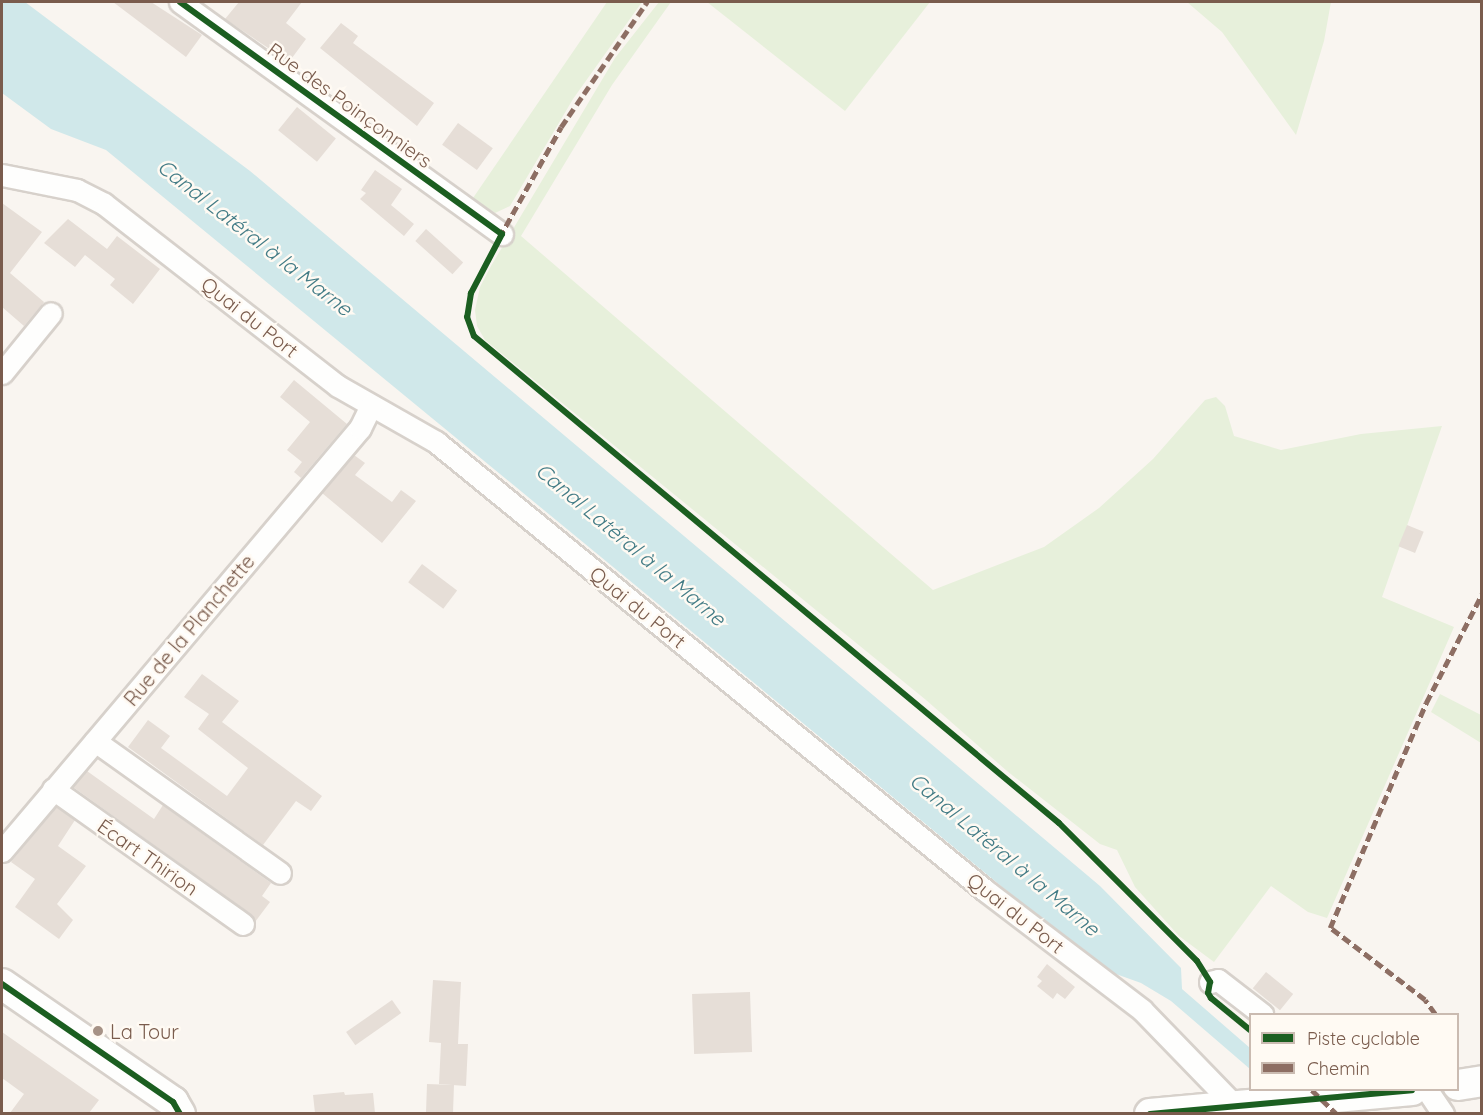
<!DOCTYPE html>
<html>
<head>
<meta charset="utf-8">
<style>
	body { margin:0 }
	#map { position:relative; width:1483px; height:1115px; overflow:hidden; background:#f9f5f0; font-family:Quicksand,sans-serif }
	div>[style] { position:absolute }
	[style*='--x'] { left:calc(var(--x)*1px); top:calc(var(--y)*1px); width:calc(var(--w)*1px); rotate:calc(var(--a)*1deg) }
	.green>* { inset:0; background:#e7f0db }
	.water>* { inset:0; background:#d0e8ea }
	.building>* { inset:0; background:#e6ded7; transform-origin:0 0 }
	.roads { filter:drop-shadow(2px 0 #d7d1cb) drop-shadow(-2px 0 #d7d1cb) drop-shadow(0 2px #d7d1cb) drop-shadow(0 -2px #d7d1cb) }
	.minor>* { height:21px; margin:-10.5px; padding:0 10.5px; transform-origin:10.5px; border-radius:10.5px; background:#fefefd }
	.secondary>* { height:30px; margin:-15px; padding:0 15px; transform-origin:15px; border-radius:15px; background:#fefefd }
	.quiet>* { height:4.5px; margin-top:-2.25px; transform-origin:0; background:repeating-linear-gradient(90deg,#8d6e63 0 9px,transparent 0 13.5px) }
	.cycleway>* { height:6px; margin:-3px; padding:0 3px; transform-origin:3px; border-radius:3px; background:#1b5e20 }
	.dots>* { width:16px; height:16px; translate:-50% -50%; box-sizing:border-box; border:3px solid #fffaf3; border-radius:50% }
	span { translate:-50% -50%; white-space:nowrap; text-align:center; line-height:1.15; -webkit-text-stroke:5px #fffaf3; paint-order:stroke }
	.street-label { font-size:20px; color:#7a5c4d }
	.poi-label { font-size:20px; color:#7a5c4d }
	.left { translate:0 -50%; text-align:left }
	.water-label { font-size:21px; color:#437c86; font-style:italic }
	.frame { position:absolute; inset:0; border:3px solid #7a5c4d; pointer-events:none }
	.legend { position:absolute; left:1249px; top:1013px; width:210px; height:78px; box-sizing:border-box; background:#fffaf3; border:2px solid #cabbb1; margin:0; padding:8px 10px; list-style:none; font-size:18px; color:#7a5c4d }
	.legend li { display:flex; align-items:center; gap:12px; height:30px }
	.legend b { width:30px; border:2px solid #cabbb1 }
</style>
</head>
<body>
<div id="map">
	<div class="green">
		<i style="clip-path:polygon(607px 2px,642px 2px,573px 99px,510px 206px,495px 213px,473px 198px)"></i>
		<i style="clip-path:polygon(659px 2px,671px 2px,612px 85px,521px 236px,933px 590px,1044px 547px,1099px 508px,1153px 459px,1205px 400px,1216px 397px,1225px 406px,1234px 436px,1281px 450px,1361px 434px,1442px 426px,1382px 597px,1454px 627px,1327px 918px,1308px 912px,1271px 886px,1214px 962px,1179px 936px,1135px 887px,1117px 850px,1100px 844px,1007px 771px,926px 700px,485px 340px,477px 326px,475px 310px,480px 287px,491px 266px,615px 58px)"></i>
		<i style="clip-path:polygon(707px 2px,930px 2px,845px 111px)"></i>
		<i style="clip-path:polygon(1187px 2px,1331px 2px,1324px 41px,1296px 135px,1222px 32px)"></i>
		<i style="clip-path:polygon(1440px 694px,1481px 715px,1481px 743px,1431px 712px)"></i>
	</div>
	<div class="water">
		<i style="clip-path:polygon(2px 2px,25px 2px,250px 171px,1100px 886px,1181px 968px,1182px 989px,1250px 1048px,1250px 1069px,1171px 1001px,1141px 983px,1102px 969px,106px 150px,51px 129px,2px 93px)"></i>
	</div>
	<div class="building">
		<i style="clip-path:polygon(113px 2px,151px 2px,202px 35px,186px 57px)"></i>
		<i style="clip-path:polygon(239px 2px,302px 2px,286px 23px,306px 39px,289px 62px,225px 19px)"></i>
		<i style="clip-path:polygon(341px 23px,358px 36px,353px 43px,434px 103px,417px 126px,320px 48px)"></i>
		<i style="left:297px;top:107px;width:50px;height:30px;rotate:39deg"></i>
		<i style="left:458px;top:123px;width:43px;height:27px;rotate:36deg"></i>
		<i style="clip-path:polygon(375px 170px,402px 189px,391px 205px,414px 224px,404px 236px,360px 199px,366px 193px,361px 190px)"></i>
		<i style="clip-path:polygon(2px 203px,42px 232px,10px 273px,44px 302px,24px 326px,2px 307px)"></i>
		<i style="clip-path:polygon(68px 219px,107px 249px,117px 236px,160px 269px,133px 304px,110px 285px,115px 279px,85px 255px,75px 267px,44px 243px)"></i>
		<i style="left:426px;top:229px;width:50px;height:16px;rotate:42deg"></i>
		<i style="clip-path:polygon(294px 380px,347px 424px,301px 478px,294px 472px,302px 462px,287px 450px,310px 422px,280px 397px)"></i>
		<i style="clip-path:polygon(354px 455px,365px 463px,355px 475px,392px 502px,401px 490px,416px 501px,382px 543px,322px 493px)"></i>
		<i style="left:1407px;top:525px;width:18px;height:23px;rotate:22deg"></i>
		<i style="left:422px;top:564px;width:44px;height:23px;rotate:37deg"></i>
		<i style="clip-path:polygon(202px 674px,239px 701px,222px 722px,322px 796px,311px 811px,296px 801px,263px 845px,128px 747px,148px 720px,170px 736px,161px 748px,227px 796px,248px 768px,198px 729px,209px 714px,184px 697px)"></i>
		<i style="clip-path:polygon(87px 771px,154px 819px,163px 805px,271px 883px,262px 896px,270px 902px,255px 922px,250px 914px,73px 787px)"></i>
		<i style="clip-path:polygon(56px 807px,75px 820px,58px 846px,86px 866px,57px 904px,73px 920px,59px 939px,15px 907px,35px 879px,11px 862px)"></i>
		<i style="clip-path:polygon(1047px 964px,1075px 987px,1065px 999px,1057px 993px,1053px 999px,1037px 986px,1042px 981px,1037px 977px)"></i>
		<i style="left:1266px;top:972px;width:35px;height:21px;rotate:39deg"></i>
		<i style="clip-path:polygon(433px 980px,461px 982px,458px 1044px,468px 1044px,466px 1086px,439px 1084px,441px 1043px,429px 1042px)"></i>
		<i style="left:750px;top:992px;width:60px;height:58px;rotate:88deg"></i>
		<i style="left:392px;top:1000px;width:16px;height:56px;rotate:55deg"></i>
		<i style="clip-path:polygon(2px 1032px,99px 1100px,89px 1113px,10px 1113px,24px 1094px,2px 1078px)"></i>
		<i style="left:427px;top:1084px;width:27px;height:29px;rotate:2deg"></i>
		<i style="clip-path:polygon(344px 1092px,345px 1095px,373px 1093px,375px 1113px,315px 1113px,313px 1095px)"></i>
	</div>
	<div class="roads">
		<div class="minor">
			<i style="--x:180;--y:2;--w:397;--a:35.8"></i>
			<i style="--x:2;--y:175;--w:76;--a:11.3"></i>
			<i style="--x:77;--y:190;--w:30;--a:27"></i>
			<i style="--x:104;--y:204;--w:296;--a:37.9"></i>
			<i style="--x:338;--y:386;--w:113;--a:29.7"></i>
			<i style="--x:436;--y:442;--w:710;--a:39.23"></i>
			<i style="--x:986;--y:891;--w:196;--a:37.3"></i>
			<i style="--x:1142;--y:1010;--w:132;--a:45.9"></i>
			<i style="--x:2;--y:373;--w:77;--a:-50.8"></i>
			<i style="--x:95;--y:741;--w:227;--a:35.5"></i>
			<i style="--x:53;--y:789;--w:233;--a:35.4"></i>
			<i style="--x:2;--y:851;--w:554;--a:-49.76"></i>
			<i style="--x:360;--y:428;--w:25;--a:-64"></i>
			<i style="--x:1210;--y:982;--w:8;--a:-14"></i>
			<i style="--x:1218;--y:980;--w:56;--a:37.7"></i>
			<i style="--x:1427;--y:1090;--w:29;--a:56"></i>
		</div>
		<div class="secondary">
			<i style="--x:2;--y:984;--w:208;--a:34.6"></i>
			<i style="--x:173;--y:1102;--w:14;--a:60"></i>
			<i style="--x:1458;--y:1085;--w:24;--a:-9"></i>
			<i style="--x:1150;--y:1114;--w:263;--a:-5.2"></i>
		</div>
	</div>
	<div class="quiet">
		<i style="--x:499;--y:238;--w:127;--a:-60.8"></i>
		<i style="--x:561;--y:127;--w:152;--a:-55.5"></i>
		<i style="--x:1435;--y:1014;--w:17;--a:-126"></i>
		<i style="--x:1425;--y:1000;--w:119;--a:-142.8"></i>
		<i style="--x:1330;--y:928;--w:245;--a:-66.9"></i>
		<i style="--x:1426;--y:703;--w:123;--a:-62.8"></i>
		<i style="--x:1312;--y:1090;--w:35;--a:44"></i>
	</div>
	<div class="cycleway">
		<i style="--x:180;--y:2;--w:397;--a:35.8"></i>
		<i style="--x:502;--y:234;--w:67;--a:117.7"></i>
		<i style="--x:471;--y:293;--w:24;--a:99"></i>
		<i style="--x:467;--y:317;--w:20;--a:70"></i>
		<i style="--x:474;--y:336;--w:761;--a:39.78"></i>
		<i style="--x:1059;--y:823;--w:195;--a:45"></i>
		<i style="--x:1197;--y:961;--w:25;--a:58"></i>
		<i style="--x:1210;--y:982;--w:11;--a:100"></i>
		<i style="--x:1208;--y:993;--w:6;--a:59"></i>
		<i style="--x:1211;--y:998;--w:50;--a:39.4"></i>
		<i style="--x:2;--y:984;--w:208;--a:34.6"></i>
		<i style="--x:173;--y:1102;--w:14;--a:60"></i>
		<i style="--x:1150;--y:1114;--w:263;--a:-5.2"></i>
	</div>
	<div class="dots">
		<i style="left:98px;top:1031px;background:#a69286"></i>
	</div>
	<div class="street-label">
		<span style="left:350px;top:105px;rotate:36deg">Rue des Poinçonniers</span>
		<span style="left:250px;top:317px;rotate:38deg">Quai du Port</span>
		<span style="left:638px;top:607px;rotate:39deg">Quai du Port</span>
		<span style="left:189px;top:630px;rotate:-50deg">Rue de la Planchette</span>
		<span style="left:148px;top:857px;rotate:35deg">Écart Thirion</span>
		<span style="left:1016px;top:913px;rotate:38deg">Quai du Port</span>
	</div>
	<div class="poi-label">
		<span class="left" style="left:110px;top:1031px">La Tour</span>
	</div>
	<div class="water-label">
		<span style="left:255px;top:237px;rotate:38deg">Canal Latéral à la Marne</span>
		<span style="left:631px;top:544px;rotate:40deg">Canal Latéral à la Marne</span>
		<span style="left:1005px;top:854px;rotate:40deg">Canal Latéral à la Marne</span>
	</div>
	<div class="frame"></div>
	<ul class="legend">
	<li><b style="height:8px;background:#1b5e20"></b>Piste cyclable</li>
	<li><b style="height:8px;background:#8d6e63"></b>Chemin</li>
	</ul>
</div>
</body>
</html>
